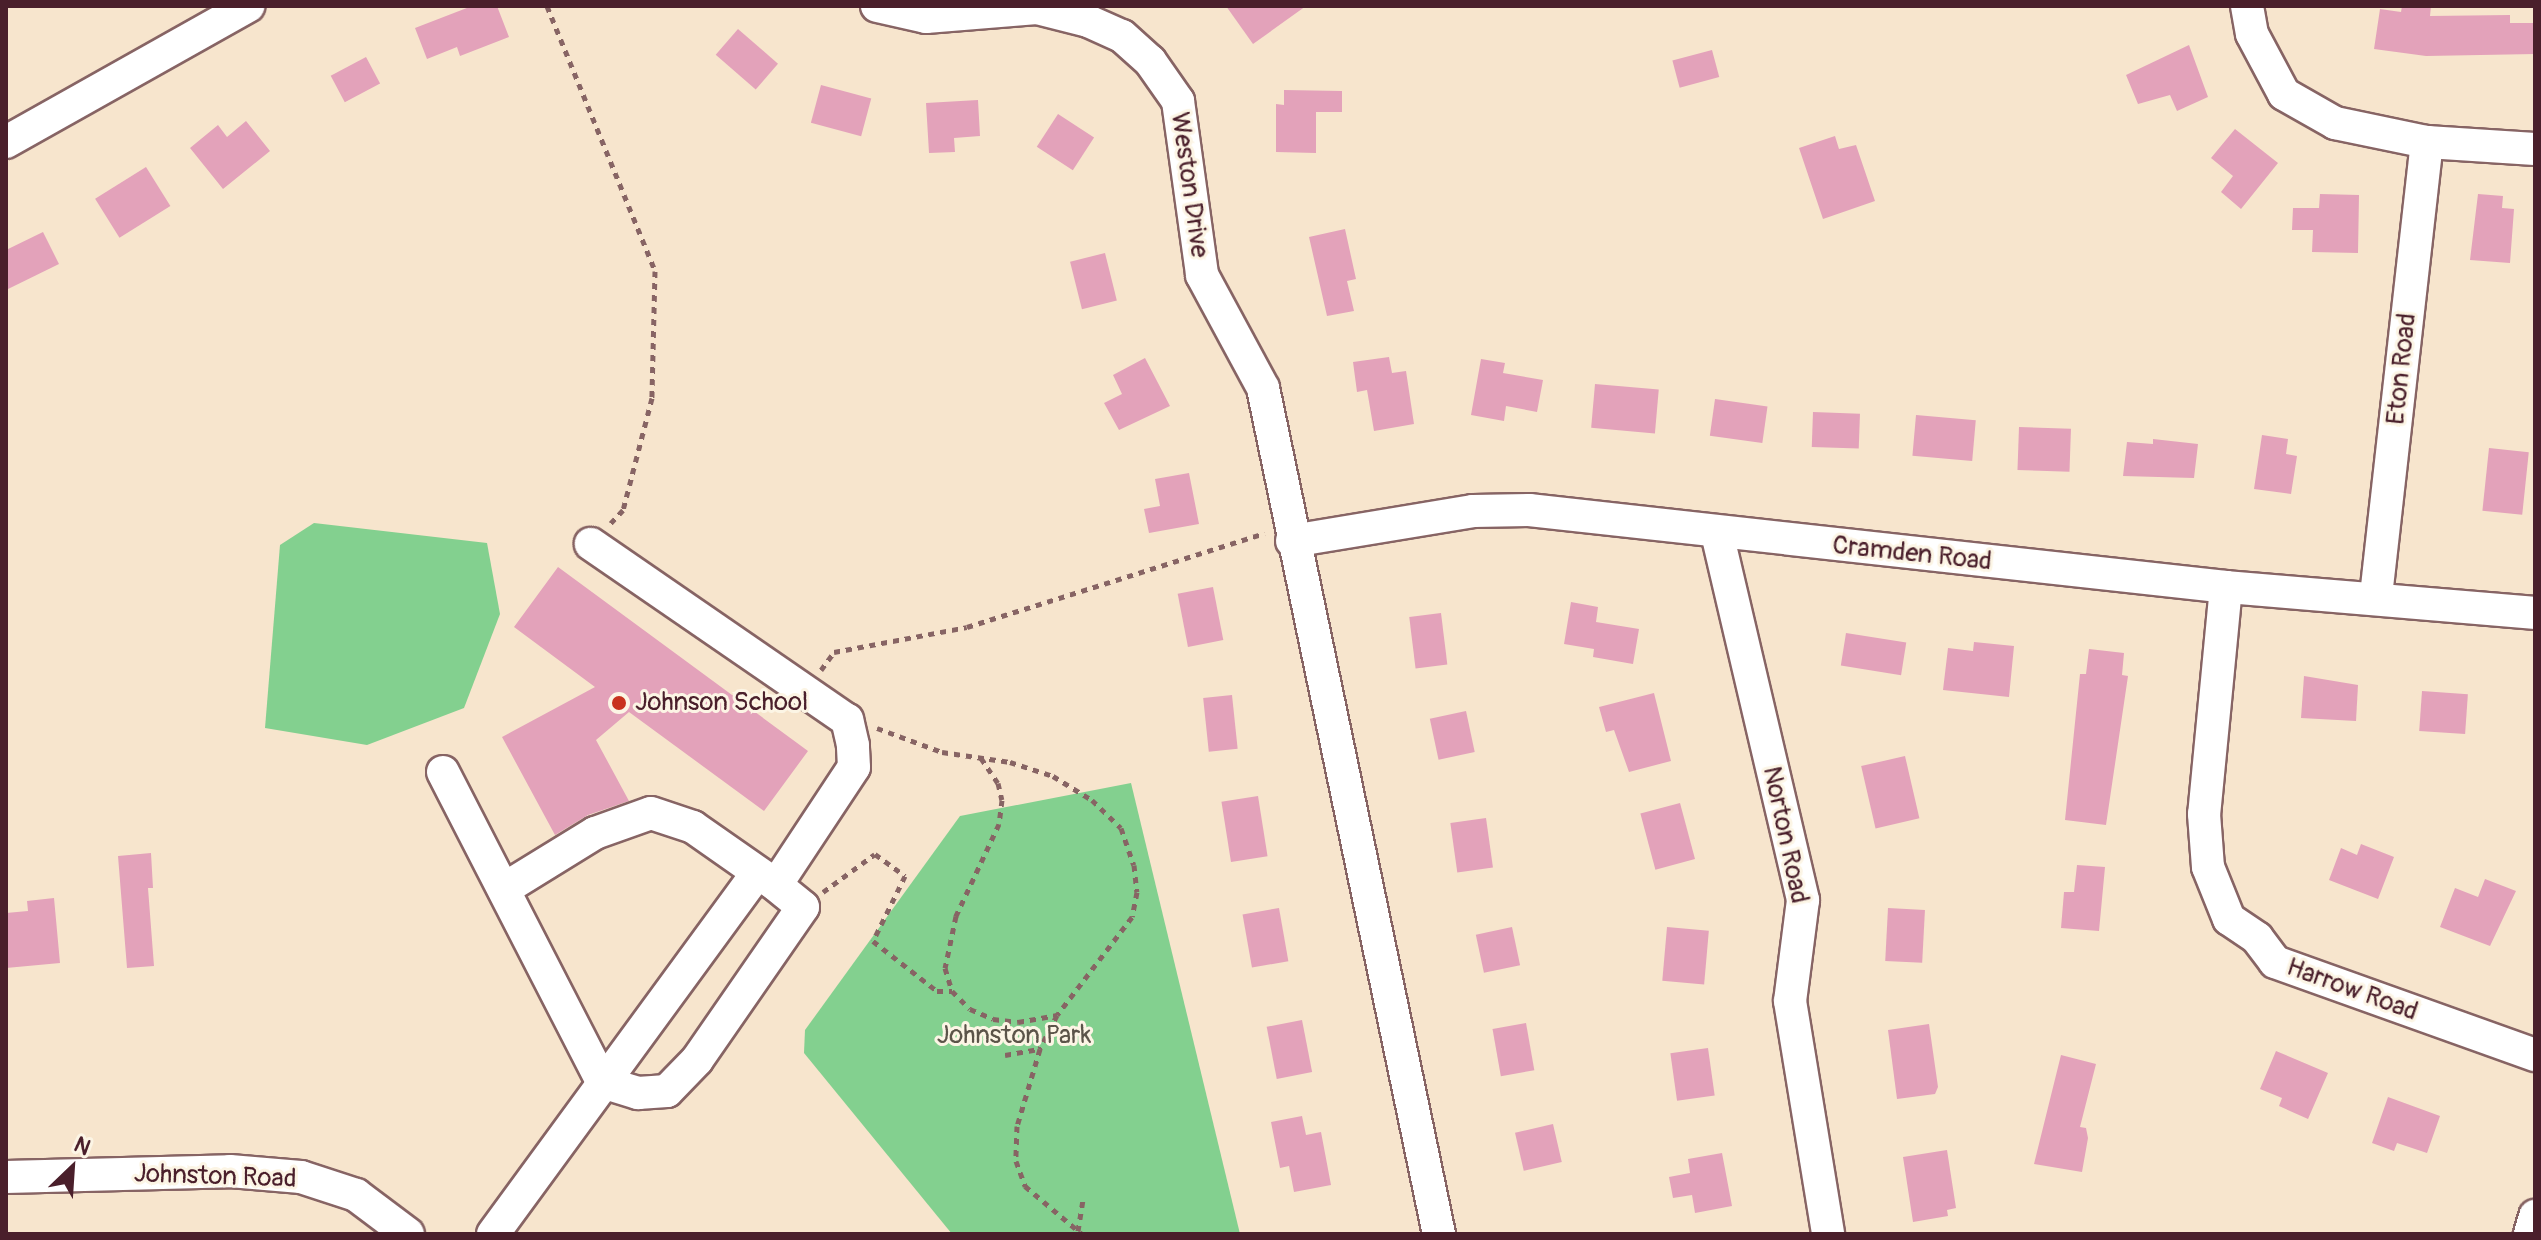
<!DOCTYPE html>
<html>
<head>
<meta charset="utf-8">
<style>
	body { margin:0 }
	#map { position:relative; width:2541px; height:1240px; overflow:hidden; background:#f7e5cd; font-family:Pangolin,sans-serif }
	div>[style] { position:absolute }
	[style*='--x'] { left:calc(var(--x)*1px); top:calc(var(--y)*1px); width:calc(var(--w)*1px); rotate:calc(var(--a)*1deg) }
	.green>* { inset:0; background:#83d08f }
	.building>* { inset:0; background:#e3a2ba; transform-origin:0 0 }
	.path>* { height:5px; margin-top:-2.5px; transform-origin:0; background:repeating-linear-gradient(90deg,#876464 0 6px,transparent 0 12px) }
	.roads { filter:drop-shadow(2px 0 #876464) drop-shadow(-2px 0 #876464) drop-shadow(0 2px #876464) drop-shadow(0 -2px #876464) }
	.minor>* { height:32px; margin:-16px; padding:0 16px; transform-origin:16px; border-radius:16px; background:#fff }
	.dots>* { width:22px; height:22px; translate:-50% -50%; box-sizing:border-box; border:4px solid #fcf5e5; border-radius:50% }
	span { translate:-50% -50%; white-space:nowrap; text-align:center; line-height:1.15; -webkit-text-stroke:6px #fcf5e5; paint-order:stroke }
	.street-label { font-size:26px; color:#4a1f2b }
	.poi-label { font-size:26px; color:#4a1f2b }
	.left { translate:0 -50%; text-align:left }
	.park-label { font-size:26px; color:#5b5449 }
	.frame { position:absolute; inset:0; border:8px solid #4a1f2b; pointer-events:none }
	.north { position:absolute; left:32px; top:1128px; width:80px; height:80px; -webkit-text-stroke:6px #fcf5e5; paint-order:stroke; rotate:25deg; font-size:22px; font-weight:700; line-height:32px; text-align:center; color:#4a1f2b }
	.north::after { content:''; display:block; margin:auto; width:28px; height:36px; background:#4a1f2b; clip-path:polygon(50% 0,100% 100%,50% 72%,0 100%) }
</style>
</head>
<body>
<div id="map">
	<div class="green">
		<i style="clip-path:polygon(314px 523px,487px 543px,500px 614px,464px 708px,367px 745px,265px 728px,280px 545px)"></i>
		<i style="clip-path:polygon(1131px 783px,1240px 1234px,952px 1234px,804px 1053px,805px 1030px,960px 816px)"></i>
	</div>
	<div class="building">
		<i style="clip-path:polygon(472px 6px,497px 6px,509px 37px,460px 56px,457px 47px,427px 59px,415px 28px)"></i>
		<i style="clip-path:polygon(1226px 6px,1306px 6px,1253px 44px)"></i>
		<i style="clip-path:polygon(2402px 6px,2431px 6px,2430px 16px,2510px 15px,2510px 23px,2535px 23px,2535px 54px,2426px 56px,2374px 49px,2380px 9px,2401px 12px)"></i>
		<i style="left:738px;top:29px;width:53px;height:34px;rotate:41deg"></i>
		<i style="clip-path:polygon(2189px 45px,2208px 97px,2177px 111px,2170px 95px,2138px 104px,2126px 75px)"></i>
		<i style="left:1712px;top:50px;width:28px;height:41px;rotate:75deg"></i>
		<i style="left:366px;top:57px;width:30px;height:40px;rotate:62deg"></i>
		<i style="left:821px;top:85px;width:52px;height:39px;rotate:15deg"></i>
		<i style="clip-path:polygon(1284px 90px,1342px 91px,1342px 112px,1316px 112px,1316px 153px,1276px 152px,1276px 104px,1284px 105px)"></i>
		<i style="clip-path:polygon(978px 100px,980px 136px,954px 138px,955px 152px,929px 153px,926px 103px)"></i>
		<i style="left:1058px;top:114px;width:43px;height:39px;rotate:33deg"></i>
		<i style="clip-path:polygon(246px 121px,270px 151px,223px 189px,190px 148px,218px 125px,227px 137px)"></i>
		<i style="clip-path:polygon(2235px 129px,2278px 163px,2241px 209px,2221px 192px,2233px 176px,2211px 158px)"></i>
		<i style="clip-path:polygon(1835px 136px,1839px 149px,1856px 145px,1875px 201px,1823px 219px,1799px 148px)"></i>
		<i style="left:146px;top:167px;width:46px;height:60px;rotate:58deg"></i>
		<i style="clip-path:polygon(2320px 194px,2359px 195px,2358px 253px,2312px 252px,2313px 230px,2292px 230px,2293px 208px,2319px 208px)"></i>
		<i style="clip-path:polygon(2478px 194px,2503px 196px,2502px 208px,2514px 209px,2510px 263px,2470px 260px)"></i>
		<i style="clip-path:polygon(1345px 229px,1356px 279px,1347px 281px,1354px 311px,1327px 316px,1309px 237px)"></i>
		<i style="clip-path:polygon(43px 232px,59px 264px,6px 290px,6px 250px)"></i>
		<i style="left:1105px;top:253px;width:49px;height:36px;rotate:76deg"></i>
		<i style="clip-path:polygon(1389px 357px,1392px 373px,1406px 371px,1414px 424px,1374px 431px,1367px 390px,1357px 392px,1353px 362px)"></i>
		<i style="clip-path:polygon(1145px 358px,1170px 406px,1119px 430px,1104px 403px,1122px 394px,1113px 375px)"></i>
		<i style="clip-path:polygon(1481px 359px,1505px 363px,1503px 373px,1543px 380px,1537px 412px,1506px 406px,1504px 421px,1471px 415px)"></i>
		<i style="left:1595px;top:384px;width:64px;height:44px;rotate:5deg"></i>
		<i style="left:1715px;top:399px;width:53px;height:37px;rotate:8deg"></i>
		<i style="left:1813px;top:412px;width:47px;height:35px;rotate:2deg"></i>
		<i style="left:1916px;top:415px;width:60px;height:41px;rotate:5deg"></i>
		<i style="left:2019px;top:427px;width:52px;height:43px;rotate:2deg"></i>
		<i style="clip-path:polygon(2262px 435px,2288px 439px,2286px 454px,2297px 456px,2291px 494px,2254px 489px)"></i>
		<i style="clip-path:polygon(2153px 439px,2198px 444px,2194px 478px,2123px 476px,2127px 442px,2153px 444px)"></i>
		<i style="left:2489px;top:448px;width:40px;height:63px;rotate:6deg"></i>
		<i style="clip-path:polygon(1189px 473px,1199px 524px,1149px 533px,1144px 509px,1160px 506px,1155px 479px)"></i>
		<i style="clip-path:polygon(558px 567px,808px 751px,764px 811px,629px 712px,596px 740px,629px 801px,588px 815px,555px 835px,502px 737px,595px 687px,514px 627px)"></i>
		<i style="left:1213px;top:587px;width:54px;height:36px;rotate:79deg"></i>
		<i style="clip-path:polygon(1571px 602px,1598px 607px,1596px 622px,1639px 629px,1633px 664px,1593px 657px,1594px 649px,1564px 644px)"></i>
		<i style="left:1441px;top:613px;width:52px;height:32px;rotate:83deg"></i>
		<i style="left:1846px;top:633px;width:61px;height:33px;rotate:9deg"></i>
		<i style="clip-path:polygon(1974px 642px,2014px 646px,2009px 697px,1943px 690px,1948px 648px,1973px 651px)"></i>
		<i style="clip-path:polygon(2089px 649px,2124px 653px,2122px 675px,2128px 676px,2106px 825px,2065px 820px,2080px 674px,2086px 674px)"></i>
		<i style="clip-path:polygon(2304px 676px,2358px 685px,2356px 721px,2301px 718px)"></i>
		<i style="left:2422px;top:691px;width:46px;height:40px;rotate:4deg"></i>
		<i style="clip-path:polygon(1654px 693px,1671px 761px,1629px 772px,1614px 730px,1606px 732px,1599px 707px)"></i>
		<i style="left:1232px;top:695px;width:54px;height:29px;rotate:84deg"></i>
		<i style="left:1466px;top:711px;width:42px;height:37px;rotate:78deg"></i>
		<i style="left:1905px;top:756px;width:64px;height:45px;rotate:77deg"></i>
		<i style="left:1258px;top:796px;width:61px;height:37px;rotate:81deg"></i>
		<i style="left:1680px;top:803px;width:58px;height:41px;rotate:75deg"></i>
		<i style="left:1486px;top:818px;width:50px;height:36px;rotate:82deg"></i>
		<i style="clip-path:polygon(2361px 844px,2394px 857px,2378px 899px,2329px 880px,2341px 848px,2357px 855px)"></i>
		<i style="clip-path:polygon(151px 853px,153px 888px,148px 888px,154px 966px,127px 968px,118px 856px)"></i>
		<i style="clip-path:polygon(2077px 865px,2105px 867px,2099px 931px,2061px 928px,2064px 892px,2074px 892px)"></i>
		<i style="clip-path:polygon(2485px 879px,2516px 891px,2490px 946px,2440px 927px,2455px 888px,2478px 897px)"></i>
		<i style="clip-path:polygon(54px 898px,60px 963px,6px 968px,6px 913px,28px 911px,27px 901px)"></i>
		<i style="left:1279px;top:908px;width:54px;height:37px;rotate:80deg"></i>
		<i style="left:1888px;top:908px;width:37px;height:53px;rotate:3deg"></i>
		<i style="left:1512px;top:927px;width:39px;height:37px;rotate:78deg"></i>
		<i style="left:1667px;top:927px;width:42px;height:54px;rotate:5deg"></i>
		<i style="left:1302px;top:1020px;width:53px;height:36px;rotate:79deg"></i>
		<i style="left:1526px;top:1023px;width:48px;height:34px;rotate:80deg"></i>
		<i style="clip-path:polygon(1929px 1024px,1938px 1087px,1935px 1094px,1897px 1099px,1888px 1030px)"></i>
		<i style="left:1708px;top:1048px;width:48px;height:38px;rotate:82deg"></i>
		<i style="clip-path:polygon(2276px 1051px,2328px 1073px,2308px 1119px,2279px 1106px,2282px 1098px,2260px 1089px)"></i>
		<i style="clip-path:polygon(2061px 1055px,2096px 1064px,2080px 1127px,2086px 1128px,2088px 1138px,2082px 1172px,2034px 1164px)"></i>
		<i style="clip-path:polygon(2388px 1097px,2440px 1116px,2427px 1153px,2397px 1143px,2394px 1151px,2372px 1143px)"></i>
		<i style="clip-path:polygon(1302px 1116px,1306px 1135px,1321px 1132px,1331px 1185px,1294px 1192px,1289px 1166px,1280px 1168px,1271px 1122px)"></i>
		<i style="left:1553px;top:1124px;width:39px;height:39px;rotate:77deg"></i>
		<i style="clip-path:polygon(1947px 1150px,1956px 1208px,1947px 1210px,1948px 1216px,1913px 1222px,1903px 1157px)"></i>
		<i style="clip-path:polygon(1722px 1153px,1732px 1206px,1695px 1213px,1692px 1195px,1673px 1198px,1669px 1177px,1690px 1173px,1688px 1159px)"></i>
	</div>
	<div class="path">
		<i style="--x:547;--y:6;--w:286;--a:67.8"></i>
		<i style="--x:655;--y:271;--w:127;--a:91.4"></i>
		<i style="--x:652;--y:398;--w:116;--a:104.5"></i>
		<i style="--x:623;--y:510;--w:18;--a:133"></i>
		<i style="--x:821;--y:670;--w:22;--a:-54"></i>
		<i style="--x:834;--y:652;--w:135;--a:-10.6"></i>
		<i style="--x:967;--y:627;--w:312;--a:-17.5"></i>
		<i style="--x:877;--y:728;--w:69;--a:20.3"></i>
		<i style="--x:942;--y:752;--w:69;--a:8.4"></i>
		<i style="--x:1010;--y:762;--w:45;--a:18"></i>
		<i style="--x:1053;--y:776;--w:46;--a:31.6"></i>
		<i style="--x:1092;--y:800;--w:40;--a:44"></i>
		<i style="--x:1121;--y:828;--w:39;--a:71"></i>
		<i style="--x:1134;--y:865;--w:27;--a:84"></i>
		<i style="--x:1137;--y:892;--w:25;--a:101"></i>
		<i style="--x:1132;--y:917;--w:123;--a:127.4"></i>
		<i style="--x:1057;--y:1015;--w:38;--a:117"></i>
		<i style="--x:1040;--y:1049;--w:80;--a:106.6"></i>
		<i style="--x:1017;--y:1126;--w:35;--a:92"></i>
		<i style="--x:1016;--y:1161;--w:27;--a:70"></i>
		<i style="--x:1025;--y:1186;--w:75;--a:40.1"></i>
		<i style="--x:981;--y:758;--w:30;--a:56"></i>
		<i style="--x:998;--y:783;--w:17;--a:77"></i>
		<i style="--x:1002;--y:800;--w:24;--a:97"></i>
		<i style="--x:999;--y:824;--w:102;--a:115.1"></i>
		<i style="--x:956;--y:916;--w:53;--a:101.9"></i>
		<i style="--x:945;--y:968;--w:24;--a:73"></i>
		<i style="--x:952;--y:991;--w:25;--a:45"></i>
		<i style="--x:970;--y:1009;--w:25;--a:23"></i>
		<i style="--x:993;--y:1019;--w:25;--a:7"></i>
		<i style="--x:1018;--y:1022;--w:40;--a:-10"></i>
		<i style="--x:823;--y:892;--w:64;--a:-36.2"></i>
		<i style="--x:875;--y:854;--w:37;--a:36"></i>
		<i style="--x:905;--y:876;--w:72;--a:116.2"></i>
		<i style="--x:873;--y:941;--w:81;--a:38"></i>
		<i style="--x:937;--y:991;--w:15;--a:0"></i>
		<i style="--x:1005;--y:1055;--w:36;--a:-10"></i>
		<i style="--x:1078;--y:1231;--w:31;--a:-81"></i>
	</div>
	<div class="roads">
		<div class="minor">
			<i style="--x:877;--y:6;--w:50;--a:12.7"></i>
			<i style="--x:926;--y:17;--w:111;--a:-4.6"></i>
			<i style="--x:1037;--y:8;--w:53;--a:14.3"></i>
			<i style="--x:1088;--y:21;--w:37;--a:24"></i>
			<i style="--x:1122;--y:36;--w:38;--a:42"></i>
			<i style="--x:1150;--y:61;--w:49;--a:55"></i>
			<i style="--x:1178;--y:101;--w:176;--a:82.1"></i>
			<i style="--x:1202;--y:275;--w:128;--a:61.6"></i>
			<i style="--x:1263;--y:388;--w:864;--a:78.25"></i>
			<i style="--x:2247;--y:6;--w:28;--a:80"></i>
			<i style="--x:2252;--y:34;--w:68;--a:61.9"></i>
			<i style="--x:2284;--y:94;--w:59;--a:29.6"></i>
			<i style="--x:2335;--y:123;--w:94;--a:11.7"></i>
			<i style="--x:2427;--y:142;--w:108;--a:3.7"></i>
			<i style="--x:6;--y:142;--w:278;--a:-29.3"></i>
			<i style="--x:1717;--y:533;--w:377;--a:76.8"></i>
			<i style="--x:1803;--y:900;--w:102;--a:97.3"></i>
			<i style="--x:1790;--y:1001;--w:236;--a:80.7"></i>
			<i style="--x:1292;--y:541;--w:183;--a:-9.4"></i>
			<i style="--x:1473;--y:511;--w:56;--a:-1"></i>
			<i style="--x:1529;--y:510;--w:701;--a:6.3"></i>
			<i style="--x:2226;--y:587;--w:310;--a:4.8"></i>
			<i style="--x:2226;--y:587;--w:228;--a:95.5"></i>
			<i style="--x:2204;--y:814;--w:53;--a:85.7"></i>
			<i style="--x:2208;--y:867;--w:56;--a:68"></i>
			<i style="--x:2229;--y:919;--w:34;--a:34"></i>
			<i style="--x:2257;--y:938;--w:30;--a:53"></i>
			<i style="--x:2275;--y:962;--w:276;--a:19.7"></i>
			<i style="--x:2376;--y:596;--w:457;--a:-83.6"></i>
			<i style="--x:443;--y:772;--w:348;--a:62.8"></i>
			<i style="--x:602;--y:1082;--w:38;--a:17"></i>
			<i style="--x:638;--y:1093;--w:29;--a:-4"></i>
			<i style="--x:667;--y:1091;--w:43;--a:-45.9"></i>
			<i style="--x:697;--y:1060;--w:186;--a:-55.3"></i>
			<i style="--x:803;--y:907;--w:35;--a:-141"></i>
			<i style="--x:776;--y:885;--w:141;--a:-56.5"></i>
			<i style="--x:854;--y:767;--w:22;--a:-93"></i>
			<i style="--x:853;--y:745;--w:26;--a:-103"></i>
			<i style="--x:847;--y:720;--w:311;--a:-145.5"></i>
			<i style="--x:504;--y:889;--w:107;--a:-31.6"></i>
			<i style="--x:595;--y:833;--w:59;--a:-19.7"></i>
			<i style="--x:651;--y:813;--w:44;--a:18.4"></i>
			<i style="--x:693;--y:827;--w:98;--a:35"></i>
			<i style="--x:6;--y:1177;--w:224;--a:-1.5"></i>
			<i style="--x:230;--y:1171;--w:71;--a:4.8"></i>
			<i style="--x:301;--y:1177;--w:58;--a:18.1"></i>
			<i style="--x:356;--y:1195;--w:65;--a:36.9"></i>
			<i style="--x:493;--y:1234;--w:446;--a:-53.8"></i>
			<i style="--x:2530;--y:1234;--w:19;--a:-74"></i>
		</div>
	</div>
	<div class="dots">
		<i style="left:619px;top:703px;background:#c8321e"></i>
	</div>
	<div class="street-label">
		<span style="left:1189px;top:185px;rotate:82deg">Weston Drive</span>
		<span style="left:2402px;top:369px;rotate:-84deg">Eton Road</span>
		<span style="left:1912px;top:554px;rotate:6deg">Cramden Road</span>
		<span style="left:1785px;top:835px;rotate:78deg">Norton Road</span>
		<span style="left:2352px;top:990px;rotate:20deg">Harrow Road</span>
		<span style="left:215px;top:1177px;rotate:2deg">Johnston Road</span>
	</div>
	<div class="poi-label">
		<span class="left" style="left:635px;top:703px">Johnson School</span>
	</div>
	<div class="park-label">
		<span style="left:1014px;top:1036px">Johnston Park</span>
	</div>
	<div class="frame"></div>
	<div class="north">N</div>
</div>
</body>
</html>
